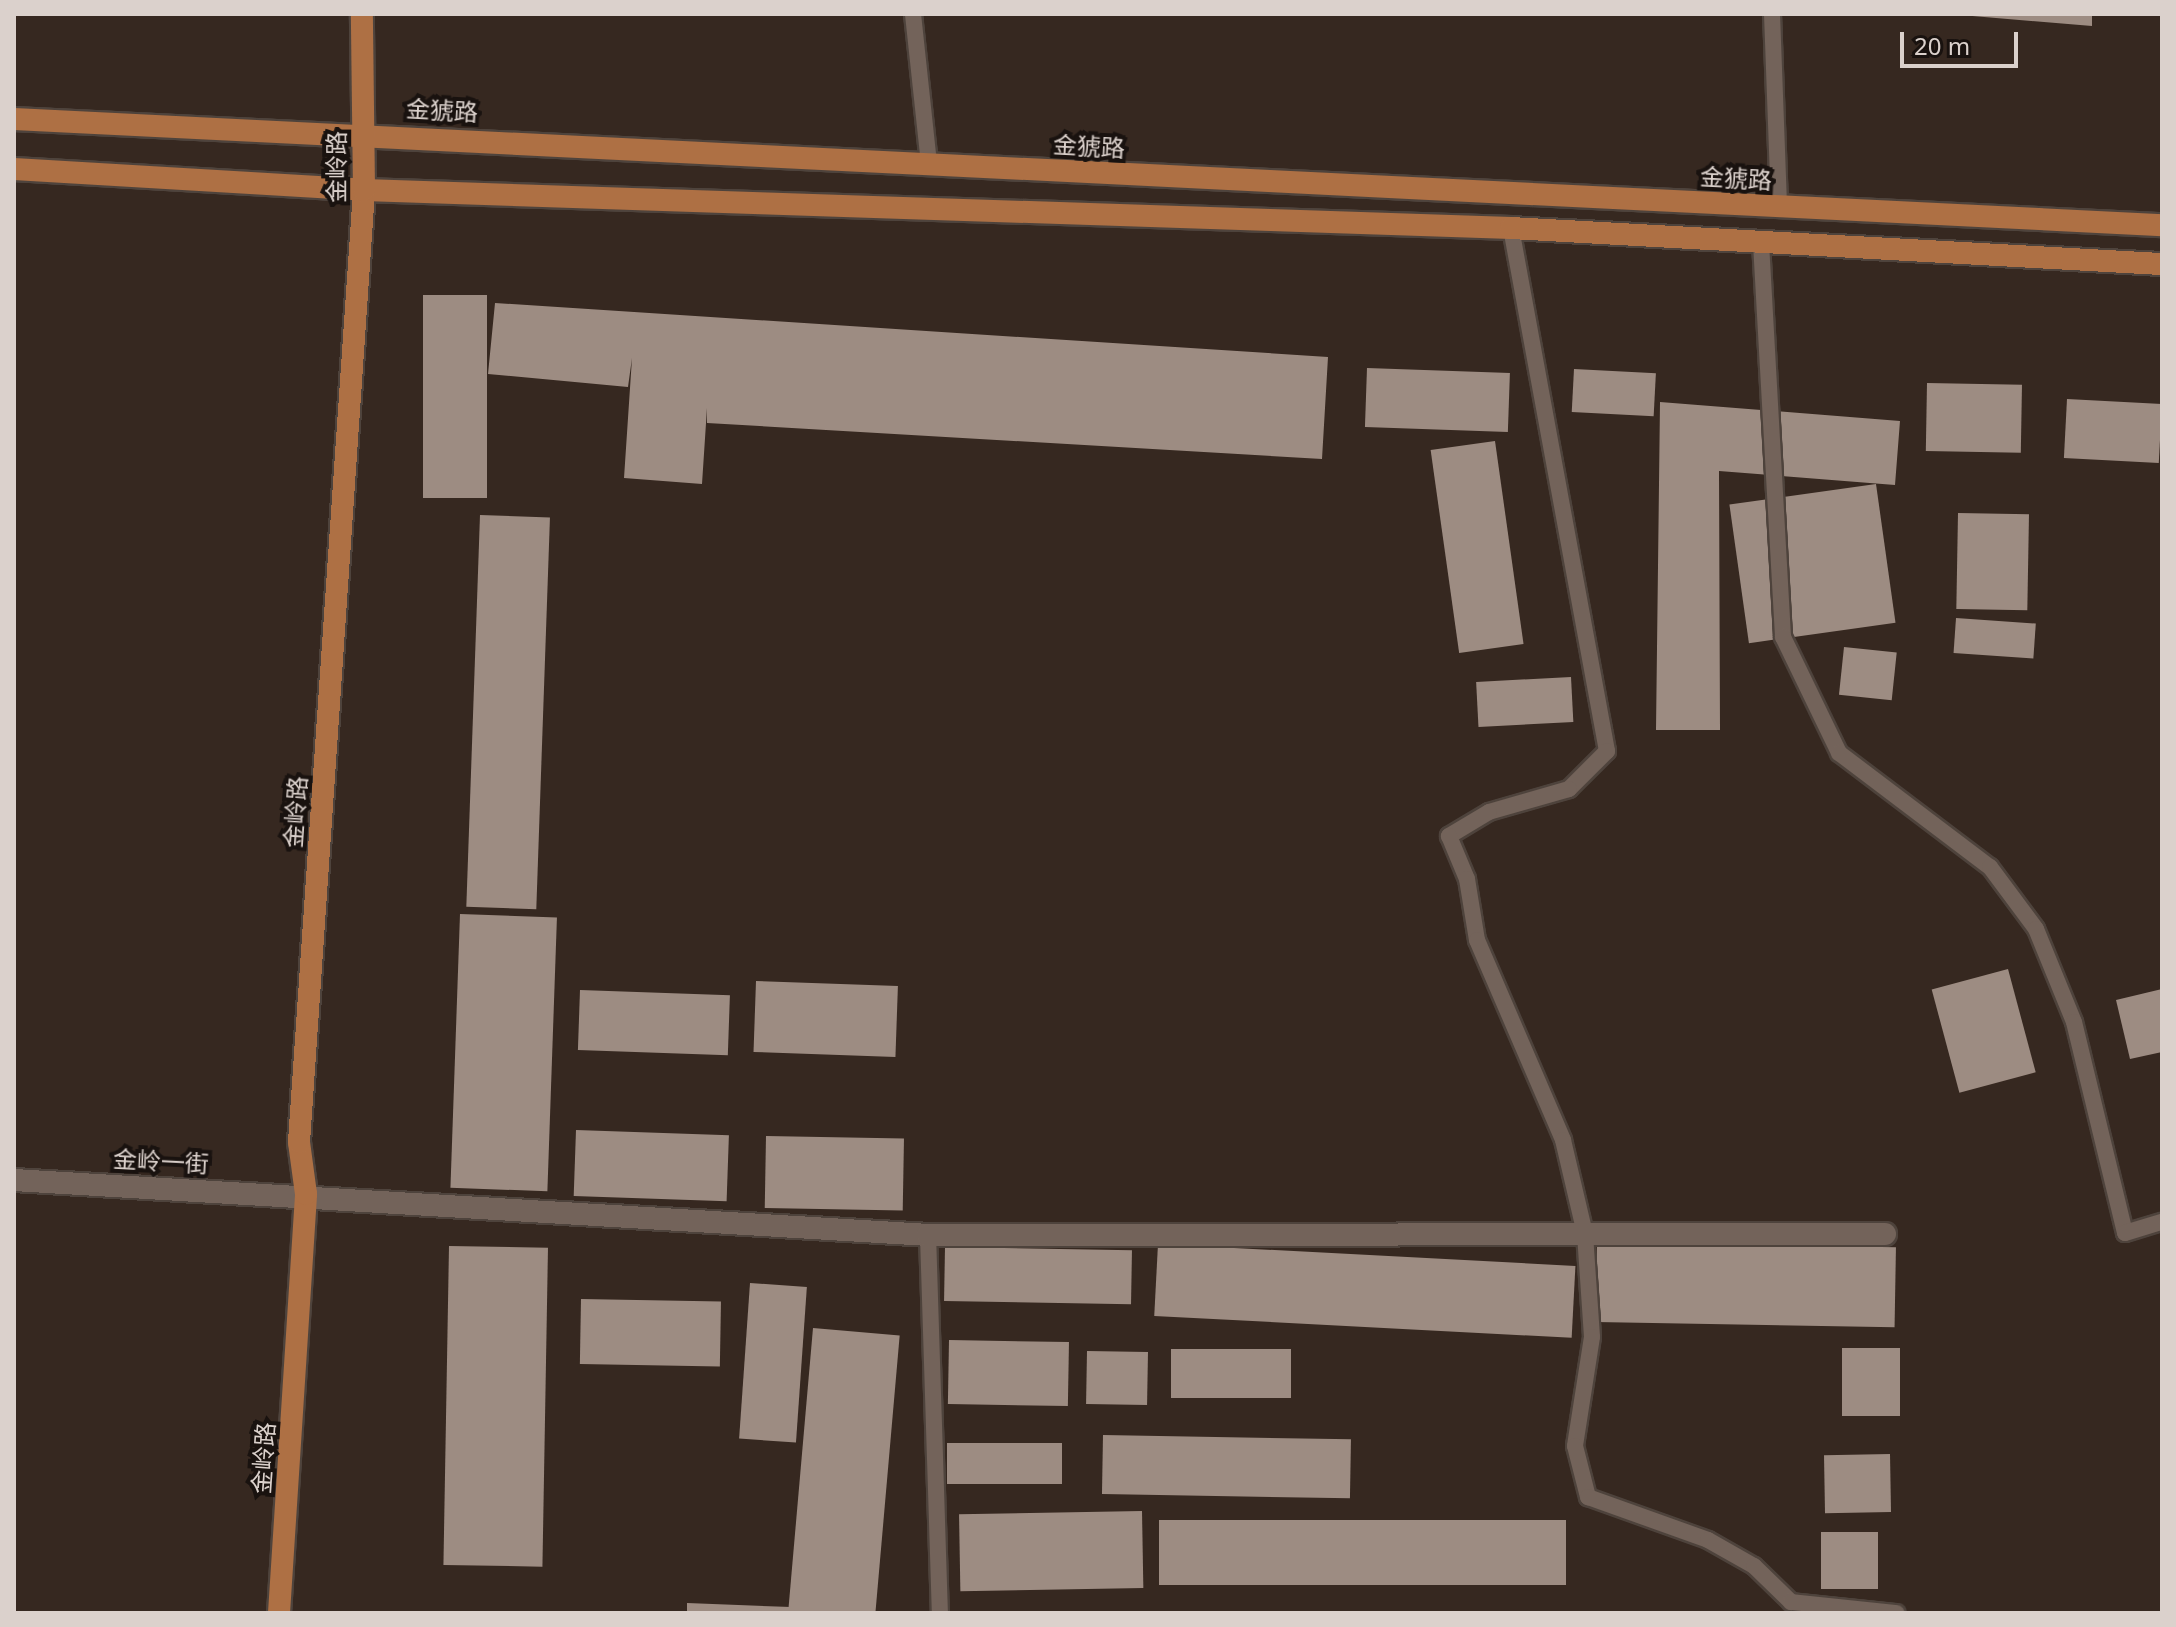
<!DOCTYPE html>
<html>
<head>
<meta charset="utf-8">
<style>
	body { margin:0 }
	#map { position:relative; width:2176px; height:1627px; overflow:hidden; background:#362820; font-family:"Noto Sans","Noto Sans SC",sans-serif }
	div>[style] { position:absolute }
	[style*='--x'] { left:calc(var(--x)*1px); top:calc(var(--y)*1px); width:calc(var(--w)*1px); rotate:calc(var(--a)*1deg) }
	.building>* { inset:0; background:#9d8c82; transform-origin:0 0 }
	.roads { filter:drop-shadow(2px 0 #4e433c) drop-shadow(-2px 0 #4e433c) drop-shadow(0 2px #4e433c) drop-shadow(0 -2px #4e433c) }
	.service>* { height:16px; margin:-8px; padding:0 8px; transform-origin:8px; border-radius:8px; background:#73635a }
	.minor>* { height:22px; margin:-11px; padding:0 11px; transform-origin:11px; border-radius:11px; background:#73635a }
	.primary>* { height:22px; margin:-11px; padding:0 11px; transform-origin:11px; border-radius:11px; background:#ae7044 }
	span { translate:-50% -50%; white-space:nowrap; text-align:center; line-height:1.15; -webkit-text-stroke:8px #19120f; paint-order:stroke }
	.street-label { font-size:24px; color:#dbd1cc }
	.frame { position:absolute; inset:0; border:16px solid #dbd1cc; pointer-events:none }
	.scale { position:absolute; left:1900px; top:32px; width:118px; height:36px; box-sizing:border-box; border:4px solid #dbd1cc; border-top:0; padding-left:10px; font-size:24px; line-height:28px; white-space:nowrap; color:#dbd1cc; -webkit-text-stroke:6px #19120f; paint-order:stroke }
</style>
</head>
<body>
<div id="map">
	<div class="building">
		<i style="clip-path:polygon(1949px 14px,2092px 14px,2092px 26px)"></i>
		<i style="left:423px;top:295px;width:64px;height:203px"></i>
		<i style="clip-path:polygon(495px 303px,1328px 357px,1322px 459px,707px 423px,707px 408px,702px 484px,624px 478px,632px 358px,628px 387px,488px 374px)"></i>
		<i style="left:1367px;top:368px;width:143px;height:59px;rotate:2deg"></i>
		<i style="left:1574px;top:369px;width:82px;height:43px;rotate:3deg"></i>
		<i style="left:1927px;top:383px;width:95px;height:68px;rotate:1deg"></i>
		<i style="left:2067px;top:399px;width:95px;height:59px;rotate:3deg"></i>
		<i style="clip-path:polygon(1660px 402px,1900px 421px,1895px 485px,1719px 471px,1720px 730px,1656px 730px)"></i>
		<i style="left:1495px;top:441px;width:205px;height:65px;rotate:82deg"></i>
		<i style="left:1876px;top:484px;width:140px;height:148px;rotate:82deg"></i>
		<i style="left:1958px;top:513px;width:71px;height:96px;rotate:1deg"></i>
		<i style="left:480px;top:515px;width:70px;height:392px;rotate:2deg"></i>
		<i style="left:1956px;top:618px;width:80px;height:35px;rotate:4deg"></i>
		<i style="left:1844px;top:647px;width:53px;height:48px;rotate:6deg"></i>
		<i style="left:1571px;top:677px;width:45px;height:95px;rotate:87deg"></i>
		<i style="left:460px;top:914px;width:97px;height:274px;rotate:2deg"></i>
		<i style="left:2008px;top:969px;width:107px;height:79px;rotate:75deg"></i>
		<i style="left:756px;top:981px;width:142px;height:71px;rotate:2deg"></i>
		<i style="clip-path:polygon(2162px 989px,2162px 1052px,2130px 1059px,2116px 1000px)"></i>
		<i style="left:580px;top:990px;width:150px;height:60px;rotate:2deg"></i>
		<i style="left:576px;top:1130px;width:153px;height:66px;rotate:2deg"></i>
		<i style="left:766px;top:1136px;width:138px;height:72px;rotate:1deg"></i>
		<i style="left:1597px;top:1242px;width:299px;height:80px;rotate:1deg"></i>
		<i style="left:1158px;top:1244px;width:418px;height:72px;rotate:3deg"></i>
		<i style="left:449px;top:1246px;width:99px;height:319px;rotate:1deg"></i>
		<i style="left:945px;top:1247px;width:187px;height:54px;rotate:1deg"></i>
		<i style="left:750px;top:1283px;width:57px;height:156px;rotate:4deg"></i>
		<i style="left:581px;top:1299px;width:140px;height:65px;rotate:1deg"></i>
		<i style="left:813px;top:1328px;width:87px;height:286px;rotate:5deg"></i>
		<i style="left:949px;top:1340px;width:120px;height:64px;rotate:1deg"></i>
		<i style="left:1842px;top:1348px;width:58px;height:68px"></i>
		<i style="left:1291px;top:1349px;width:49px;height:120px;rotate:90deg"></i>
		<i style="left:1087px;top:1351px;width:61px;height:53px;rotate:1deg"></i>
		<i style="left:1103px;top:1435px;width:248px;height:59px;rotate:1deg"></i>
		<i style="left:1062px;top:1443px;width:41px;height:115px;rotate:90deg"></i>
		<i style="left:1890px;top:1454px;width:58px;height:66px;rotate:89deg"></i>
		<i style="left:1142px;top:1511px;width:77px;height:183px;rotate:89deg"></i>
		<i style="left:1159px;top:1520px;width:407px;height:65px"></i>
		<i style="left:1821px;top:1532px;width:57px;height:57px"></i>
		<i style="clip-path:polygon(687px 1603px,791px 1607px,791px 1613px,687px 1613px)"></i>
	</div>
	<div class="roads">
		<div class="service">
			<i style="--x:913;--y:14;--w:150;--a:83.9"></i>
			<i style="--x:1772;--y:14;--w:192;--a:87.9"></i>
			<i style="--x:1511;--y:228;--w:532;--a:79.6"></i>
			<i style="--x:1607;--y:751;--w:54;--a:135"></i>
			<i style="--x:1569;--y:789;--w:83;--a:164"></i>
			<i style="--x:1489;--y:812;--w:47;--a:149"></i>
			<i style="--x:1449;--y:836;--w:47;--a:67.3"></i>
			<i style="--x:1467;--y:879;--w:62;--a:80.7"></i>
			<i style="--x:1477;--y:940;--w:218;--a:66.7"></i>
			<i style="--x:1563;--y:1140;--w:97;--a:76.8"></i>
			<i style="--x:1585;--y:1234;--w:103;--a:86.1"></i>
			<i style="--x:1592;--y:1337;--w:110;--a:98.9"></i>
			<i style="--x:1575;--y:1446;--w:53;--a:75.7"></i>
			<i style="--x:1588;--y:1497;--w:127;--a:19.7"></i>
			<i style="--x:1708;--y:1540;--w:53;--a:29.5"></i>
			<i style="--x:1754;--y:1566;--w:52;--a:44.2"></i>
			<i style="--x:1791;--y:1602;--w:106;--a:6"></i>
			<i style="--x:1761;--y:243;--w:395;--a:86.8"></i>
			<i style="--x:1783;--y:637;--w:129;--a:64.2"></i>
			<i style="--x:1839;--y:753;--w:189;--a:37.1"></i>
			<i style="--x:1990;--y:867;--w:77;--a:53.4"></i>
			<i style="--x:2036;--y:929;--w:100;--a:67.8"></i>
			<i style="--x:2074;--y:1022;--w:217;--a:76.4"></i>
			<i style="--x:2125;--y:1233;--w:39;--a:-17"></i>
			<i style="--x:928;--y:1235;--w:378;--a:88.2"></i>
		</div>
		<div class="minor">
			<i style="--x:14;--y:1180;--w:916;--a:3.44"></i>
			<i style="--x:928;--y:1235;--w:957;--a:-0.06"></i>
		</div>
		<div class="primary">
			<i style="--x:14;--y:119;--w:2151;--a:2.83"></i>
			<i style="--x:14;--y:169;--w:351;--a:3.4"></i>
			<i style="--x:364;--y:190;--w:1148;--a:1.9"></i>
			<i style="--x:1511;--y:228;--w:652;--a:3.17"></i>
			<i style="--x:279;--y:1613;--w:420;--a:-86.3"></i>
			<i style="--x:306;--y:1194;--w:52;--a:-97.7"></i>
			<i style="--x:299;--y:1142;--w:954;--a:-86.09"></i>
			<i style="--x:364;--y:190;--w:176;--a:-90.7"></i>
		</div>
	</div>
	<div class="street-label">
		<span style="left:442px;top:110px;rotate:3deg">金猇路</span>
		<span style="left:1089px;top:146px;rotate:3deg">金猇路</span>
		<span style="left:336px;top:167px;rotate:-90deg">金岭路</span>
		<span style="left:1736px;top:178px;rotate:3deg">金猇路</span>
		<span style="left:295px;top:812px;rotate:-86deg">金岭路</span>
		<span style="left:161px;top:1161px;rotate:3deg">金岭一街</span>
		<span style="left:263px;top:1458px;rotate:-86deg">金岭路</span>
	</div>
	<div class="frame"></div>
	<div class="scale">20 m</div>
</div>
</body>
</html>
